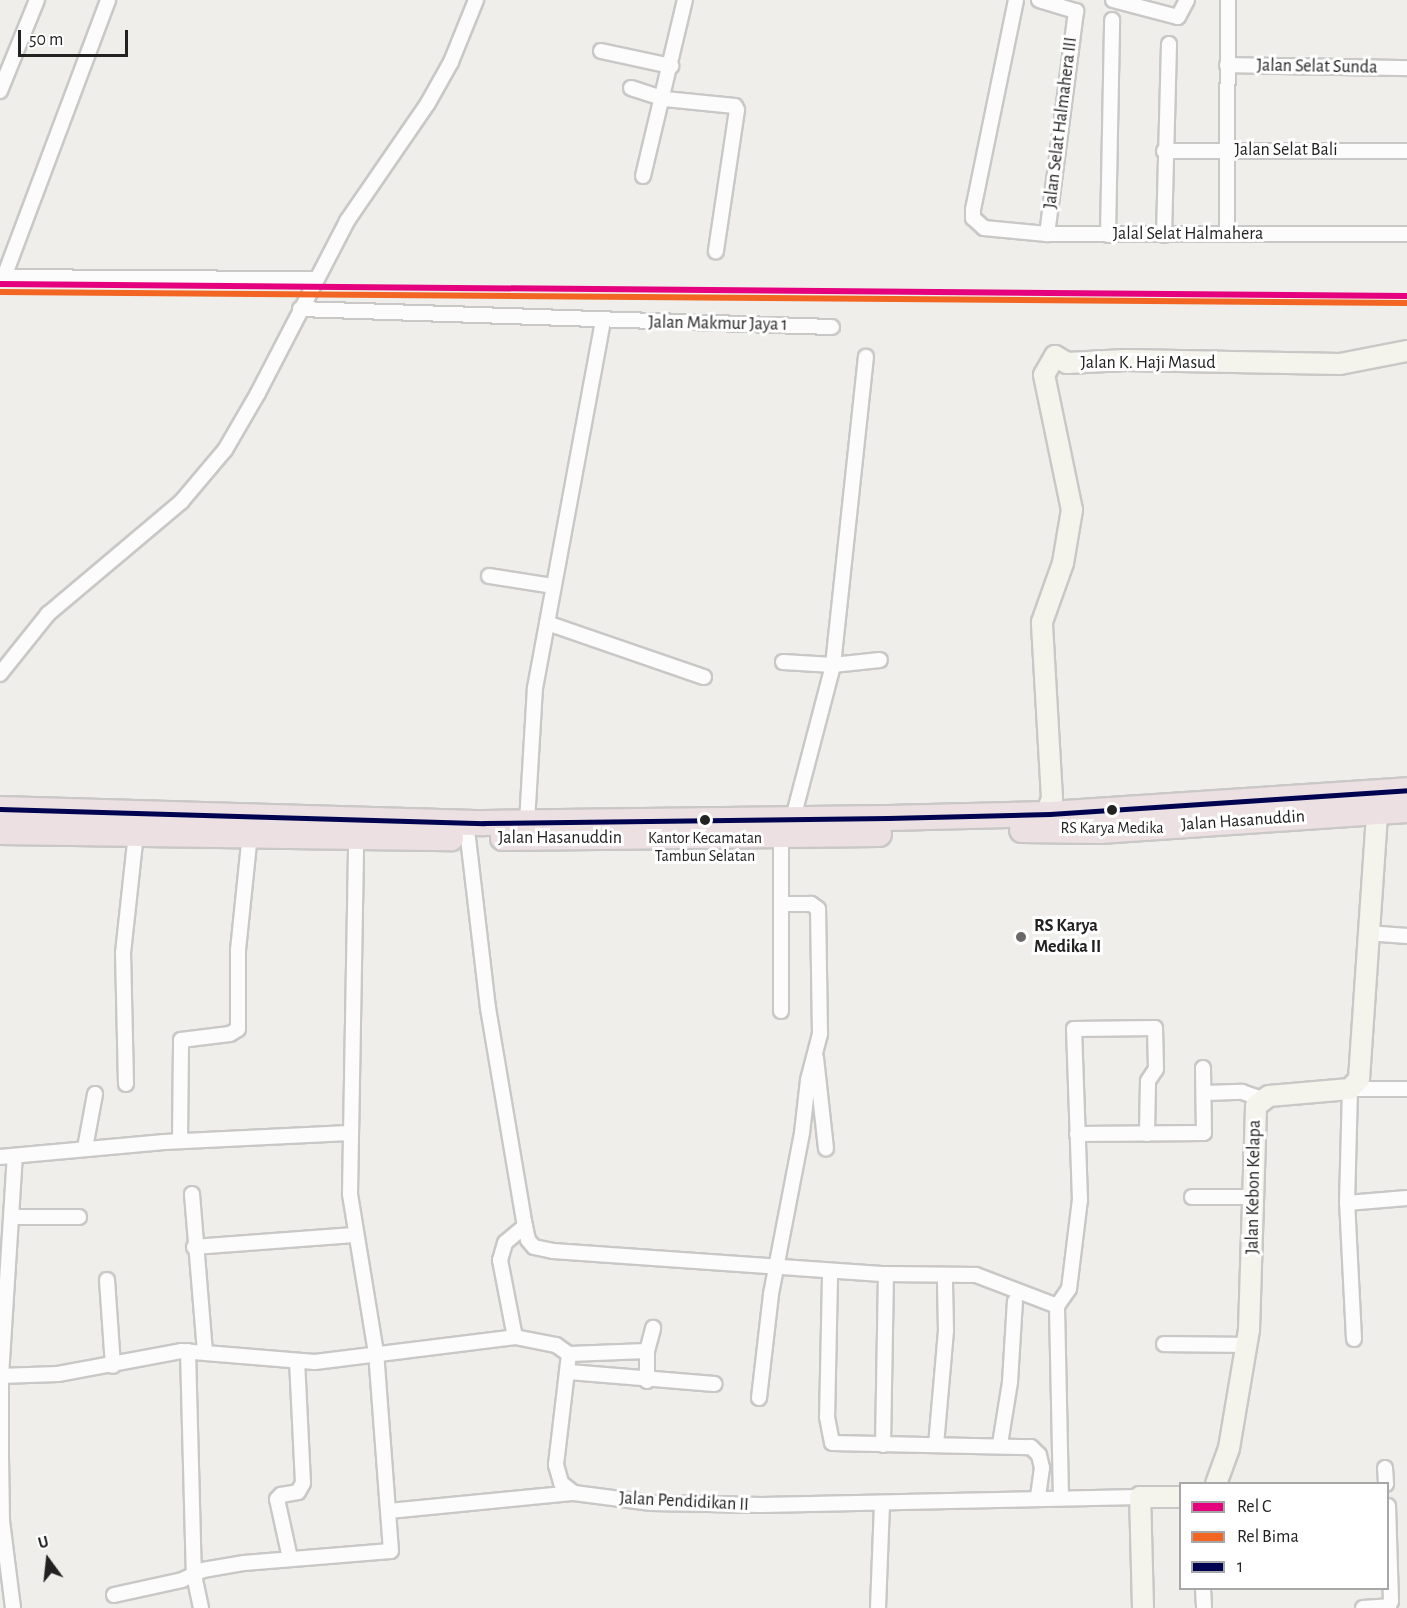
<!DOCTYPE html>
<html>
<head>
<meta charset="utf-8">
<style>
	body { margin:0 }
	#map { position:relative; width:1407px; height:1608px; overflow:hidden; background:#f0eeeb; font-family:"Alegreya Sans",sans-serif }
	div>[style] { position:absolute }
	[style*='--x'] { left:calc(var(--x)*1px); top:calc(var(--y)*1px); width:calc(var(--w)*1px); rotate:calc(var(--a)*1deg) }
	.roads { filter:drop-shadow(2px 0 #c9c8c7) drop-shadow(-2px 0 #c9c8c7) drop-shadow(0 2px #c9c8c7) drop-shadow(0 -2px #c9c8c7) }
	.street>* { height:14px; margin:-7px; padding:0 7px; transform-origin:7px; border-radius:7px; background:#fdfcfc }
	.secondary>* { height:20px; margin:-10px; padding:0 10px; transform-origin:10px; border-radius:10px; background:#f4f4ed }
	.highway>* { height:24px; margin:-12px; padding:0 12px; transform-origin:12px; border-radius:12px; background:#ece0e2 }
	.bus-1>* { height:4.5px; margin:-2.25px; padding:0 2.25px; transform-origin:2.25px; border-radius:2.25px; background:#000350 }
	.rail-1>* { height:6px; margin:-3px; padding:0 3px; transform-origin:3px; border-radius:3px; background:#e5007d }
	.rail-2>* { height:6px; margin:-3px; padding:0 3px; transform-origin:3px; border-radius:3px; background:#f26522 }
	.dots>* { width:16px; height:16px; translate:-50% -50%; box-sizing:border-box; border:3px solid #fff; border-radius:50% }
	span { translate:-50% -50%; white-space:nowrap; text-align:center; line-height:1.15; -webkit-text-stroke:6px #fff; paint-order:stroke }
	.bus-label { font-size:16px; color:#222 }
	.street-label { font-size:18px; color:#222 }
	.poi-label { font-size:18px; color:#222; font-weight:700 }
	.left { translate:0 -50%; text-align:left }
	.legend { position:absolute; left:1179px; top:1482px; width:210px; height:108px; box-sizing:border-box; background:#fff; border:2px solid #a7a7a7; margin:0; padding:8px 10px; list-style:none; font-size:18px; color:#222 }
	.legend li { display:flex; align-items:center; gap:12px; height:30px }
	.legend b { width:30px; border:2px solid #a7a7a7 }
	.north { position:absolute; left:18px; top:1530px; width:60px; height:60px; -webkit-text-stroke:4px #fff; paint-order:stroke; rotate:345deg; font-size:16px; font-weight:700; line-height:24px; text-align:center; color:#222 }
	.north::after { content:''; display:block; margin:auto; width:21px; height:27px; background:#222; clip-path:polygon(50% 0,100% 100%,50% 72%,0 100%) }
	.scale { position:absolute; left:18px; top:30px; width:110px; height:27px; box-sizing:border-box; border:3px solid #222; border-top:0; padding-left:8px; font-size:18px; line-height:21px; white-space:nowrap; color:#222; -webkit-text-stroke:4px #fff; paint-order:stroke }
</style>
</head>
<body>
<div id="map">
	<div class="roads">
		<div class="street">
			<i style="--x:1016;--y:0;--w:214;--a:101.6"></i>
			<i style="--x:973;--y:210;--w:8;--a:90"></i>
			<i style="--x:973;--y:218;--w:15;--a:42"></i>
			<i style="--x:984;--y:228;--w:63;--a:5.4"></i>
			<i style="--x:1047;--y:234;--w:360;--a:0"></i>
			<i style="--x:1039;--y:0;--w:39;--a:17"></i>
			<i style="--x:1076;--y:11;--w:225;--a:97.4"></i>
			<i style="--x:1113;--y:0;--w:67;--a:14.7"></i>
			<i style="--x:1178;--y:17;--w:19;--a:-62"></i>
			<i style="--x:601;--y:51;--w:72;--a:12.1"></i>
			<i style="--x:1227;--y:65;--w:180;--a:1"></i>
			<i style="--x:631;--y:88;--w:36;--a:18"></i>
			<i style="--x:665;--y:99;--w:70;--a:5.7"></i>
			<i style="--x:735;--y:106;--w:4;--a:63"></i>
			<i style="--x:737;--y:110;--w:143;--a:98.5"></i>
			<i style="--x:0;--y:91;--w:98;--a:-67.9"></i>
			<i style="--x:1164;--y:151;--w:243;--a:0"></i>
			<i style="--x:643;--y:176;--w:181;--a:-76.6"></i>
			<i style="--x:1227;--y:234;--w:234;--a:-89.8"></i>
			<i style="--x:1108;--y:235;--w:215;--a:-88.9"></i>
			<i style="--x:1164;--y:235;--w:191;--a:-88.5"></i>
			<i style="--x:0;--y:277;--w:315;--a:0.4"></i>
			<i style="--x:4;--y:277;--w:296;--a:-69.4"></i>
			<i style="--x:300;--y:309;--w:532;--a:1.94"></i>
			<i style="--x:489;--y:576;--w:65;--a:8.9"></i>
			<i style="--x:547;--y:623;--w:166;--a:19"></i>
			<i style="--x:783;--y:662;--w:50;--a:3.4"></i>
			<i style="--x:833;--y:665;--w:47;--a:-6.1"></i>
			<i style="--x:0;--y:674;--w:77;--a:-51.3"></i>
			<i style="--x:48;--y:614;--w:174;--a:-40.1"></i>
			<i style="--x:181;--y:502;--w:68;--a:-49.8"></i>
			<i style="--x:225;--y:450;--w:66;--a:-59.9"></i>
			<i style="--x:258;--y:393;--w:194;--a:-62.6"></i>
			<i style="--x:347;--y:221;--w:143;--a:-55.5"></i>
			<i style="--x:428;--y:103;--w:47;--a:-60.7"></i>
			<i style="--x:451;--y:62;--w:67;--a:-68"></i>
			<i style="--x:793;--y:818;--w:158;--a:-75.3"></i>
			<i style="--x:833;--y:665;--w:310;--a:-83.9"></i>
			<i style="--x:527;--y:822;--w:134;--a:-86.6"></i>
			<i style="--x:535;--y:688;--w:372;--a:-79.5"></i>
			<i style="--x:468;--y:838;--w:171;--a:83.3"></i>
			<i style="--x:488;--y:1008;--w:221;--a:80.4"></i>
			<i style="--x:525;--y:1226;--w:26;--a:140"></i>
			<i style="--x:505;--y:1243;--w:18;--a:106"></i>
			<i style="--x:500;--y:1260;--w:78;--a:79"></i>
			<i style="--x:1367;--y:933;--w:40;--a:4.3"></i>
			<i style="--x:781;--y:1011;--w:174;--a:-90"></i>
			<i style="--x:816;--y:1058;--w:91;--a:83.7"></i>
			<i style="--x:126;--y:1084;--w:131;--a:-91.3"></i>
			<i style="--x:123;--y:953;--w:121;--a:-83.8"></i>
			<i style="--x:1205;--y:1093;--w:37;--a:-2"></i>
			<i style="--x:1242;--y:1092;--w:21;--a:19"></i>
			<i style="--x:1077;--y:1134;--w:127;--a:-0.5"></i>
			<i style="--x:1204;--y:1133;--w:65;--a:-90.9"></i>
			<i style="--x:180;--y:1141;--w:101;--a:-89.4"></i>
			<i style="--x:181;--y:1040;--w:49;--a:-7"></i>
			<i style="--x:230;--y:1034;--w:9;--a:-32"></i>
			<i style="--x:238;--y:1029;--w:79;--a:-90"></i>
			<i style="--x:238;--y:950;--w:117;--a:-84.1"></i>
			<i style="--x:85;--y:1148;--w:55;--a:-79.5"></i>
			<i style="--x:0;--y:1157;--w:165;--a:-5.2"></i>
			<i style="--x:164;--y:1142;--w:185;--a:-2.8"></i>
			<i style="--x:192;--y:1194;--w:158;--a:85.3"></i>
			<i style="--x:1192;--y:1197;--w:62;--a:0"></i>
			<i style="--x:1347;--y:1203;--w:60;--a:-4.8"></i>
			<i style="--x:11;--y:1217;--w:68;--a:0"></i>
			<i style="--x:525;--y:1226;--w:14;--a:78"></i>
			<i style="--x:528;--y:1240;--w:9;--a:49"></i>
			<i style="--x:534;--y:1247;--w:19;--a:12"></i>
			<i style="--x:553;--y:1251;--w:333;--a:4"></i>
			<i style="--x:885;--y:1274;--w:91;--a:0.6"></i>
			<i style="--x:976;--y:1275;--w:87;--a:20.9"></i>
			<i style="--x:194;--y:1247;--w:160;--a:-4.3"></i>
			<i style="--x:830;--y:1277;--w:140;--a:91.2"></i>
			<i style="--x:827;--y:1417;--w:26;--a:79"></i>
			<i style="--x:832;--y:1443;--w:199;--a:1.2"></i>
			<i style="--x:1031;--y:1447;--w:11;--a:45"></i>
			<i style="--x:1039;--y:1455;--w:13;--a:77"></i>
			<i style="--x:1042;--y:1468;--w:30;--a:98"></i>
			<i style="--x:107;--y:1280;--w:86;--a:86"></i>
			<i style="--x:1354;--y:1339;--w:136;--a:-92.9"></i>
			<i style="--x:1347;--y:1203;--w:114;--a:-88.5"></i>
			<i style="--x:1350;--y:1089;--w:57;--a:0"></i>
			<i style="--x:1164;--y:1344;--w:82;--a:0.7"></i>
			<i style="--x:188;--y:1351;--w:224;--a:88.5"></i>
			<i style="--x:194;--y:1575;--w:34;--a:78"></i>
			<i style="--x:569;--y:1354;--w:78;--a:-2.2"></i>
			<i style="--x:647;--y:1351;--w:24;--a:-75"></i>
			<i style="--x:569;--y:1372;--w:146;--a:4.7"></i>
			<i style="--x:0;--y:1376;--w:58;--a:-2"></i>
			<i style="--x:58;--y:1374;--w:125;--a:-10.6"></i>
			<i style="--x:181;--y:1351;--w:134;--a:4.7"></i>
			<i style="--x:315;--y:1362;--w:202;--a:-7.1"></i>
			<i style="--x:515;--y:1337;--w:42;--a:11"></i>
			<i style="--x:556;--y:1345;--w:16;--a:35"></i>
			<i style="--x:569;--y:1354;--w:112;--a:96.7"></i>
			<i style="--x:556;--y:1465;--w:19;--a:74"></i>
			<i style="--x:561;--y:1483;--w:16;--a:38"></i>
			<i style="--x:574;--y:1493;--w:78;--a:7.4"></i>
			<i style="--x:651;--y:1503;--w:111;--a:1"></i>
			<i style="--x:762;--y:1505;--w:378;--a:-1.2"></i>
			<i style="--x:647;--y:1381;--w:30;--a:-90"></i>
			<i style="--x:759;--y:1398;--w:105;--a:-83.4"></i>
			<i style="--x:771;--y:1294;--w:164;--a:-79.1"></i>
			<i style="--x:802;--y:1133;--w:53;--a:-83.5"></i>
			<i style="--x:808;--y:1080;--w:48;--a:-75.4"></i>
			<i style="--x:820;--y:1034;--w:125;--a:-90.9"></i>
			<i style="--x:818;--y:909;--w:9;--a:-144"></i>
			<i style="--x:811;--y:904;--w:30;--a:180"></i>
			<i style="--x:1000;--y:1444;--w:63;--a:-80.8"></i>
			<i style="--x:1010;--y:1382;--w:81;--a:-86.5"></i>
			<i style="--x:883;--y:1445;--w:165;--a:-89"></i>
			<i style="--x:936;--y:1445;--w:114;--a:-85"></i>
			<i style="--x:946;--y:1331;--w:49;--a:-91.2"></i>
			<i style="--x:1385;--y:1468;--w:16;--a:86"></i>
			<i style="--x:1061;--y:1498;--w:192;--a:-91.2"></i>
			<i style="--x:1057;--y:1306;--w:21;--a:-55"></i>
			<i style="--x:1069;--y:1289;--w:90;--a:-83"></i>
			<i style="--x:1080;--y:1200;--w:171;--a:-92"></i>
			<i style="--x:1074;--y:1029;--w:81;--a:-0.7"></i>
			<i style="--x:1155;--y:1028;--w:41;--a:88.6"></i>
			<i style="--x:1156;--y:1069;--w:14;--a:124"></i>
			<i style="--x:1148;--y:1081;--w:53;--a:91.1"></i>
			<i style="--x:389;--y:1511;--w:186;--a:-5.6"></i>
			<i style="--x:290;--y:1558;--w:60;--a:-102.4"></i>
			<i style="--x:277;--y:1499;--w:6;--a:-45"></i>
			<i style="--x:281;--y:1495;--w:17;--a:-10"></i>
			<i style="--x:298;--y:1492;--w:10;--a:-61"></i>
			<i style="--x:303;--y:1483;--w:121;--a:-92.8"></i>
			<i style="--x:1203;--y:1588;--w:20;--a:87"></i>
			<i style="--x:114;--y:1595;--w:70;--a:-12.4"></i>
			<i style="--x:182;--y:1580;--w:23;--a:-25"></i>
			<i style="--x:203;--y:1570;--w:42;--a:-9.7"></i>
			<i style="--x:244;--y:1563;--w:147;--a:-4.7"></i>
			<i style="--x:391;--y:1551;--w:199;--a:-94.3"></i>
			<i style="--x:376;--y:1353;--w:161;--a:-99.3"></i>
			<i style="--x:350;--y:1194;--w:357;--a:-89"></i>
			<i style="--x:13;--y:1608;--w:88;--a:-97.2"></i>
			<i style="--x:2;--y:1521;--w:65;--a:-90.9"></i>
			<i style="--x:1;--y:1456;--w:80;--a:-90"></i>
			<i style="--x:1;--y:1376;--w:220;--a:-86.4"></i>
			<i style="--x:878;--y:1608;--w:105;--a:-87.8"></i>
			<i style="--x:1363;--y:1608;--w:26;--a:-4"></i>
			<i style="--x:1389;--y:1606;--w:5;--a:-68"></i>
			<i style="--x:1391;--y:1601;--w:95;--a:-91.8"></i>
		</div>
		<div class="secondary">
			<i style="--x:1042;--y:827;--w:31;--a:-71"></i>
			<i style="--x:1052;--y:798;--w:176;--a:-93.3"></i>
			<i style="--x:1042;--y:622;--w:63;--a:-70.4"></i>
			<i style="--x:1063;--y:563;--w:54;--a:-80.4"></i>
			<i style="--x:1072;--y:510;--w:138;--a:-101.7"></i>
			<i style="--x:1044;--y:375;--w:22;--a:-60"></i>
			<i style="--x:1055;--y:356;--w:14;--a:30"></i>
			<i style="--x:1067;--y:363;--w:59;--a:-2.9"></i>
			<i style="--x:1126;--y:360;--w:214;--a:1.1"></i>
			<i style="--x:1340;--y:364;--w:68;--a:-11"></i>
			<i style="--x:1216;--y:1484;--w:38;--a:-70"></i>
			<i style="--x:1229;--y:1448;--w:120;--a:-80.4"></i>
			<i style="--x:1249;--y:1330;--w:224;--a:-88.2"></i>
			<i style="--x:1256;--y:1106;--w:16;--a:-38"></i>
			<i style="--x:1269;--y:1096;--w:81;--a:-4.9"></i>
			<i style="--x:1350;--y:1089;--w:13;--a:-48"></i>
			<i style="--x:1359;--y:1079;--w:283;--a:-86.1"></i>
			<i style="--x:1143;--y:1608;--w:111;--a:-91.5"></i>
			<i style="--x:1140;--y:1497;--w:40;--a:0"></i>
		</div>
		<div class="highway">
			<i style="--x:0;--y:809;--w:484;--a:1.7"></i>
			<i style="--x:484;--y:823;--w:404;--a:-0.7"></i>
			<i style="--x:888;--y:818;--w:162;--a:-1.4"></i>
			<i style="--x:1050;--y:814;--w:358;--a:-3.8"></i>
			<i style="--x:1022;--y:830;--w:78;--a:0.7"></i>
			<i style="--x:1100;--y:831;--w:308;--a:-3.9"></i>
			<i style="--x:0;--y:832;--w:451;--a:0.8"></i>
			<i style="--x:503;--y:838;--w:376;--a:-0.6"></i>
		</div>
	</div>
	<div class="bus-1">
		<i style="--x:0;--y:809;--w:484;--a:1.7"></i>
		<i style="--x:484;--y:823;--w:404;--a:-0.7"></i>
		<i style="--x:888;--y:818;--w:162;--a:-1.4"></i>
		<i style="--x:1050;--y:814;--w:358;--a:-3.8"></i>
	</div>
	<div class="rail-1">
		<i style="--x:0;--y:284;--w:1407;--a:0.49"></i>
	</div>
	<div class="rail-2">
		<i style="--x:0;--y:292;--w:1407;--a:0.45"></i>
	</div>
	<div class="dots">
		<i style="left:1112px;top:810px;background:#222"></i>
		<i style="left:705px;top:820px;background:#222"></i>
		<i style="left:1021px;top:937px;background:#6a6968"></i>
	</div>
	<div class="bus-label">
		<span style="left:1112px;top:828px">RS Karya Medika</span>
		<span style="left:705px;top:847px">Kantor Kecamatan<br>Tambun Selatan</span>
	</div>
	<div class="street-label">
		<span style="left:1317px;top:67px;rotate:1deg">Jalan Selat Sunda</span>
		<span style="left:1061px;top:123px;rotate:-83deg">Jalan Selat Halmahera III</span>
		<span style="left:1286px;top:150px">Jalan Selat Bali</span>
		<span style="left:1188px;top:234px">Jalal Selat Halmahera</span>
		<span style="left:718px;top:324px;rotate:1deg">Jalan Makmur Jaya 1</span>
		<span style="left:1148px;top:363px">Jalan K. Haji Masud</span>
		<span style="left:1243px;top:821px;rotate:-4deg">Jalan Hasanuddin</span>
		<span style="left:560px;top:838px">Jalan Hasanuddin</span>
		<span style="left:1254px;top:1187px;rotate:-89deg">Jalan Kebon Kelapa</span>
		<span style="left:684px;top:1502px;rotate:3deg">Jalan Pendidikan II</span>
	</div>
	<div class="poi-label">
		<span class="left" style="left:1034px;top:937px">RS Karya<br>Medika II</span>
	</div>
	<ul class="legend">
	<li><b style="height:8px;background:#e5007d"></b>Rel C</li>
	<li><b style="height:8px;background:#f26522"></b>Rel Bima</li>
	<li><b style="height:8px;background:#000350"></b>1</li>
	</ul>
	<div class="north">U</div>
	<div class="scale">50 m</div>
</div>
</body>
</html>
